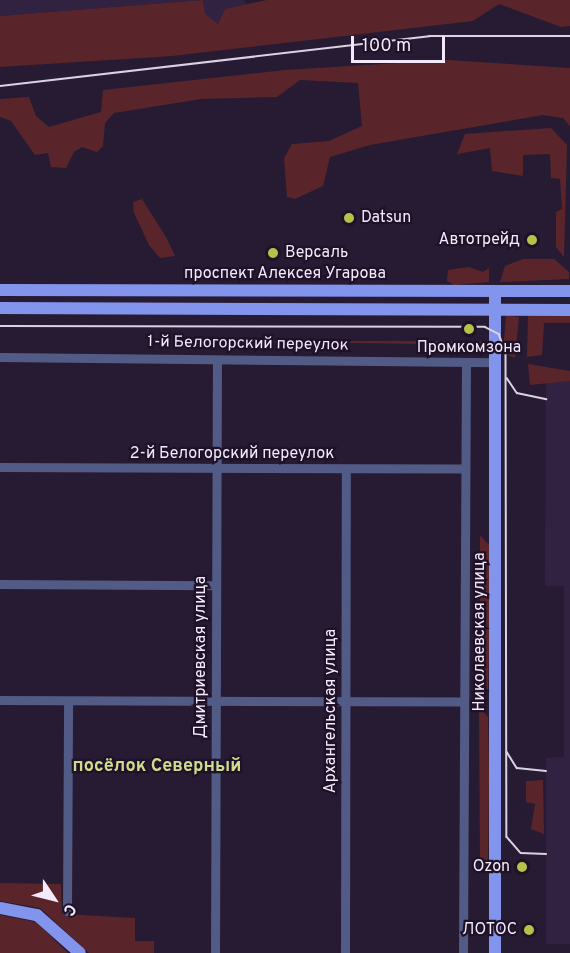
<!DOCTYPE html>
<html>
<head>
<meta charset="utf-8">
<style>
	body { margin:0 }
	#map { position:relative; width:570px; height:953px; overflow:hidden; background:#271b33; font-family:Overpass,sans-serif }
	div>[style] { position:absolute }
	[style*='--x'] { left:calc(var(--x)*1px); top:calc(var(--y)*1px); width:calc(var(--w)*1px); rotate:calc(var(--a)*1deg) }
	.built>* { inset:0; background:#322241 }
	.green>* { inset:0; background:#59252b }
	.minor>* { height:9px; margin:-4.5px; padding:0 4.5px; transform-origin:4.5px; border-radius:4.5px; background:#525b86 }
	.major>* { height:12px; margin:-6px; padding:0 6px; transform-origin:6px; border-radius:6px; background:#8394ed }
	.tram>* { height:1.5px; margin:-0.75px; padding:0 0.75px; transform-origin:0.75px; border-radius:0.75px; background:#dad1e2 }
	.rail>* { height:2px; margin:-1px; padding:0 1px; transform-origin:1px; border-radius:1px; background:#dad1e2 }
	.dots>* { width:16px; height:16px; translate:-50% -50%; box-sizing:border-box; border:3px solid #1e1128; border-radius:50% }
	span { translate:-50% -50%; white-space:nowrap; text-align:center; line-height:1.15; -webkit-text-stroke:4.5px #1e1128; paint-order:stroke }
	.poi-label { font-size:16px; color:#f2eafa }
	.left { translate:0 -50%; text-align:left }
	.right { translate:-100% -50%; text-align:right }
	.street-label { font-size:16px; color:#f2eafa }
	.neighbourhood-label { font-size:18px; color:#cfdb8e; font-weight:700 }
	.north { position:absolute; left:24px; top:869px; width:60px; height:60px; -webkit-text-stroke:4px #1e1128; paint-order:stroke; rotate:125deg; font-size:16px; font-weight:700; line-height:24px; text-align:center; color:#f2eafa }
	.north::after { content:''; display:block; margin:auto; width:21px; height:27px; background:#f2eafa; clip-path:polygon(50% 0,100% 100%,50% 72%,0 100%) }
	.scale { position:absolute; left:351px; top:36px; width:94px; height:27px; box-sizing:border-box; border:3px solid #f2eafa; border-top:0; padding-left:8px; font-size:18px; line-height:21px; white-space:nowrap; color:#f2eafa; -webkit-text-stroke:4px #1e1128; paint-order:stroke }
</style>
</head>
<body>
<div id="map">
	<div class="built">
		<i style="clip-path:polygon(0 0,244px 0,248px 8px,225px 9px,218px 24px,205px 15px,203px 0,0 16px)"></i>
		<i style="clip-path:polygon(546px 381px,570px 381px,570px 944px,546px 944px,546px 758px,564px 757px,564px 586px,545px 586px)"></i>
	</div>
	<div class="green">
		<i style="clip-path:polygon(203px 0,205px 14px,218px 24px,225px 9px,267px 0,570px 0,570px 26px,561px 27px,499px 4px,473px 21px,172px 56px,0 67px,0 16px)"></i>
		<i style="clip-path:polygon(448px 60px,570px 68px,570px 126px,563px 118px,543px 115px,370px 145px,330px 157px,323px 186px,295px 199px,287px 197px,284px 158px,292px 144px,329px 141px,362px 126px,358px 83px,300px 80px,277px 97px,201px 99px,114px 113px,105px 123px,103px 146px,97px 152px,82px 147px,74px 152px,66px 168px,51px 167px,48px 153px,35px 155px,11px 121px,0 117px,0 99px,29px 97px,36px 116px,49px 127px,101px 112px,103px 90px,285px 70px)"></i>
		<i style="clip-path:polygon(551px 128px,567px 145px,564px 257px,556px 247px,556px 212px,562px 209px,560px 179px,551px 178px,550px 154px,523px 155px,523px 176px,492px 171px,490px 148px,457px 154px,465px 134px)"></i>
		<i style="clip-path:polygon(142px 199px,166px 237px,175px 256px,160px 258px,149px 245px,134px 213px,133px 202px)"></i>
		<i style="clip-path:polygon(523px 259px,554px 259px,569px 272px,569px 279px,500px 282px,505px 266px)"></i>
		<i style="clip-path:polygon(469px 267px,483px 272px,489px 268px,489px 282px,454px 285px,447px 281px,448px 270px)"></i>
		<i style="clip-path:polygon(570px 314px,570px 323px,544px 323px,542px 355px,527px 357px,528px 315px)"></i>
		<i style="clip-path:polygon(506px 315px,519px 317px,515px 358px,503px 353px)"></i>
		<i style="clip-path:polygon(222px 341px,484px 341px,487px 343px,485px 345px)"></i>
		<i style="clip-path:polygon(528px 364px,570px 371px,570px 381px,530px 385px)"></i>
		<i style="clip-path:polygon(480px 535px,489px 545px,490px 604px,488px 691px,480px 695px)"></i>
		<i style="clip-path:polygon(479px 707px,488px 717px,489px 777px,488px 864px,480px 867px)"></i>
		<i style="clip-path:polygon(543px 780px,544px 834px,531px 829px,535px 804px,526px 802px,526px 781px)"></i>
		<i style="clip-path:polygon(0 883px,61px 884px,62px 914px,135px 918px,135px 941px,154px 941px,154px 953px,89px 953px,40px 908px,0 901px)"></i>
		<i style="clip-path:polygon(0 915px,36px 922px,68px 953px,0 953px)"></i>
	</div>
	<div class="minor">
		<i style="--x:0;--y:357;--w:496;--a:0.6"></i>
		<i style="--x:0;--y:467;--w:464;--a:0.2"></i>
		<i style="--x:0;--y:584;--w:216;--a:0.3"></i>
		<i style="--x:0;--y:700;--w:464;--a:0.2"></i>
		<i style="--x:67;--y:911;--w:210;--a:-89.7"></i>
		<i style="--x:215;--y:953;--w:592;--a:-89.81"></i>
		<i style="--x:345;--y:953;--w:484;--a:-89.9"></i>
		<i style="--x:463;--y:953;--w:591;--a:-89.71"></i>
	</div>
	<div class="major">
		<i style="--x:0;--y:290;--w:570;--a:0.1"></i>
		<i style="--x:495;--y:291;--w:662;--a:90"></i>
		<i style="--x:0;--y:308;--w:570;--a:0.2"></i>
		<i style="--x:0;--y:908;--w:38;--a:11"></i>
		<i style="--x:37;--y:915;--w:57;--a:41.5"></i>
	</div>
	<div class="tram">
		<i style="--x:0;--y:326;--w:485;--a:0.1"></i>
		<i style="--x:485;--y:327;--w:16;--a:27"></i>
		<i style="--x:499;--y:334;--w:19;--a:69"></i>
		<i style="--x:506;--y:352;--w:485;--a:89.9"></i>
		<i style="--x:507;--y:837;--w:21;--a:49"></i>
		<i style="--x:521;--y:853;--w:25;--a:2"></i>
		<i style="--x:507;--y:378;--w:18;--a:56"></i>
		<i style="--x:517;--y:393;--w:30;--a:12"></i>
		<i style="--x:507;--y:752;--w:19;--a:58"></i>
		<i style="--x:517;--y:768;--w:29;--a:6"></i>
	</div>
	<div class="rail">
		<i style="--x:0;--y:86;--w:432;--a:-6.6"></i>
		<i style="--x:429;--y:36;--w:141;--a:0"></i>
	</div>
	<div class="dots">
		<i style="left:349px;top:218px;background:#b4c24a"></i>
		<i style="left:532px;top:240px;background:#b4c24a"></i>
		<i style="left:273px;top:253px;background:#b4c24a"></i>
		<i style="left:469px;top:329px;background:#b4c24a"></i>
		<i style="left:522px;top:867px;background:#b4c24a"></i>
		<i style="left:529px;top:930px;background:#b4c24a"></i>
	</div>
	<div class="poi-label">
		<span class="left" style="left:361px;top:218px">Datsun</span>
		<span class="right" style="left:520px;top:240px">Автотрейд</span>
		<span class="left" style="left:285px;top:253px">Версаль</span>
		<span style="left:469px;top:348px">Промкомзона</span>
		<span class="right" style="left:510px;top:867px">Ozon</span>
		<span class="right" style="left:517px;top:930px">ЛОТОС</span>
	</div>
	<div class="street-label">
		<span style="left:285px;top:274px">проспект Алексея Угарова</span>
		<span style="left:248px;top:344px;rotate:1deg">1-й Белогорский переулок</span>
		<span style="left:232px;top:454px">2-й Белогорский переулок</span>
		<span style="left:480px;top:632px;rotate:-90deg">Николаевская улица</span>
		<span style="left:201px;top:657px;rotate:-90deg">Дмитриевская улица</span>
		<span style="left:331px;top:711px;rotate:-90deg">Архангельская улица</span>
	</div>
	<div class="neighbourhood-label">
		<span style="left:157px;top:767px">посёлок Северный</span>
	</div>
	<div class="north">С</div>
	<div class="scale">100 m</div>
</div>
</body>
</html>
